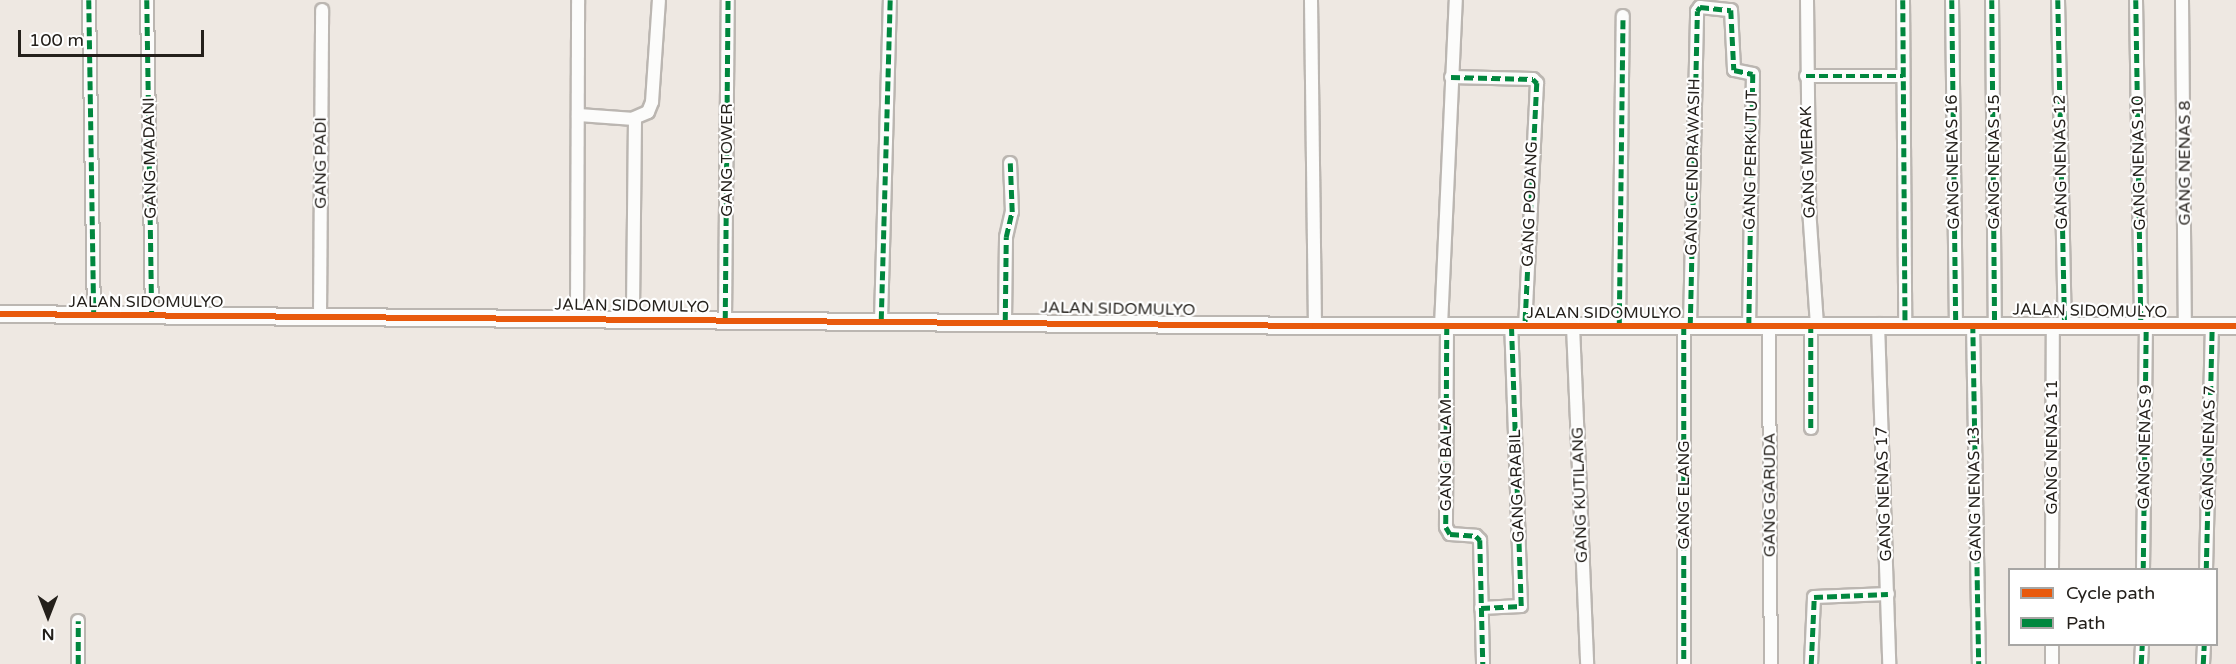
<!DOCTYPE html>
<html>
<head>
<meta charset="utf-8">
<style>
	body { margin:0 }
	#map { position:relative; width:2236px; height:664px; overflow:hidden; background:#eee8e2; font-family:"Varela Round",sans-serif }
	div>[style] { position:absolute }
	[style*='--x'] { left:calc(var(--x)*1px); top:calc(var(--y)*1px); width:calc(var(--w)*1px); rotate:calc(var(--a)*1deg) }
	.roads { filter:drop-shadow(2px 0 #bbb6b1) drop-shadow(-2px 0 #bbb6b1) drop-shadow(0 2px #bbb6b1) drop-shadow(0 -2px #bbb6b1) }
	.minor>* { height:12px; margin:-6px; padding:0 6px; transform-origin:6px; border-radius:6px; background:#fcfcfb }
	.tertiary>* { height:16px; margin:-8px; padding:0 8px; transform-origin:8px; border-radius:8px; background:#fcfcfb }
	.quiet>* { height:4.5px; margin-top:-2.25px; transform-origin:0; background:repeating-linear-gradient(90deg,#00873e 0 9px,transparent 0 13.5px) }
	.cycleway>* { height:6px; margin:-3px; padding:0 3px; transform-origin:3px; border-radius:3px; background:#e8590c }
	span { translate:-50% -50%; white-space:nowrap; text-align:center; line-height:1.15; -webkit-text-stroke:4.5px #fff; paint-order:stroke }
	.street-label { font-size:16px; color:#24201b }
	.legend { position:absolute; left:2008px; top:568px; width:210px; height:78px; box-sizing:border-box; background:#fff; border:2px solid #a7a6a4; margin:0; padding:8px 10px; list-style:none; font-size:18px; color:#24201b }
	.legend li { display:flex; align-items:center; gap:12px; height:30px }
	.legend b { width:30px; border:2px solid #a7a6a4 }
	.north { position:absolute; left:18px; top:586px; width:60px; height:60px; -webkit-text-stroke:4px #fff; paint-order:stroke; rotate:180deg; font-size:16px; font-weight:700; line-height:24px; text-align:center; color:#24201b }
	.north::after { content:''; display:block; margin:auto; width:21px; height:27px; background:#24201b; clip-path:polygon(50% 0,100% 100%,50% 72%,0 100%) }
	.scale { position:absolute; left:18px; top:30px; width:186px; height:27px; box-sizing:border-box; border:3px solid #24201b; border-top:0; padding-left:8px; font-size:18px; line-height:21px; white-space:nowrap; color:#24201b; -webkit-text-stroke:4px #fff; paint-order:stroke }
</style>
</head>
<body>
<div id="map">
	<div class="roads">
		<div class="minor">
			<i style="--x:89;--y:0;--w:315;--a:89.1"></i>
			<i style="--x:147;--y:0;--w:315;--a:89.1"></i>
			<i style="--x:1311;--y:0;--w:326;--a:89.3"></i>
			<i style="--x:1807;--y:0;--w:208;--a:89.4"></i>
			<i style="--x:1809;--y:208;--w:116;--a:86.1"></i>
			<i style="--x:1903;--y:0;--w:325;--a:89.6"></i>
			<i style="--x:1952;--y:0;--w:324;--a:89.3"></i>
			<i style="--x:1992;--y:0;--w:324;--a:89.5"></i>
			<i style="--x:2058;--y:0;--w:324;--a:88.8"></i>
			<i style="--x:2136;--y:0;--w:325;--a:89.1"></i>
			<i style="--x:2182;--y:0;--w:326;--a:89.5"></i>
			<i style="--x:1806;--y:76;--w:97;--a:0"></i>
			<i style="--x:1451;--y:77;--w:82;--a:1.4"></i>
			<i style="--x:1533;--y:79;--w:6;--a:45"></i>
			<i style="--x:1537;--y:83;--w:243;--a:92.8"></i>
			<i style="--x:578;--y:115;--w:57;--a:4"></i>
			<i style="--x:635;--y:119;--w:200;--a:90.6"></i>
			<i style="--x:634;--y:118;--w:15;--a:-23"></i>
			<i style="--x:648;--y:112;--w:11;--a:-68"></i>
			<i style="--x:652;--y:102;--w:102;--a:-86.1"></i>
			<i style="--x:320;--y:316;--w:306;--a:-89.6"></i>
			<i style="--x:577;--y:318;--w:318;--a:-89.8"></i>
			<i style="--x:725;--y:320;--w:320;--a:-89.5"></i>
			<i style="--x:881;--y:320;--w:320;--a:-88.4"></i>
			<i style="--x:1005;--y:321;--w:84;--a:-89.3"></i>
			<i style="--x:1006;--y:237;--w:26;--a:-77"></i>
			<i style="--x:1012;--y:212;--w:49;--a:-92.3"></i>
			<i style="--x:1811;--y:324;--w:104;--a:90"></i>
			<i style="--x:1878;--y:324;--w:340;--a:88.1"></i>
			<i style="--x:1973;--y:324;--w:340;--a:89"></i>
			<i style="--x:1441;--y:326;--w:326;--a:-87.4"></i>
			<i style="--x:1447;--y:326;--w:201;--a:90.3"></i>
			<i style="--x:1446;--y:527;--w:8;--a:60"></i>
			<i style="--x:1450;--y:534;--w:26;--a:4"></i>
			<i style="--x:1476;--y:536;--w:6;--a:45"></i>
			<i style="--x:1480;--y:540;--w:124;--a:88.6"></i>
			<i style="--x:1573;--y:326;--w:338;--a:87.6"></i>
			<i style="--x:1619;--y:326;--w:310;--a:-89.3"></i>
			<i style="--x:1684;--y:326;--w:338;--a:90"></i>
			<i style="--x:1690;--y:326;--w:315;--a:-88.7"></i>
			<i style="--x:1697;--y:11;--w:5;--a:-53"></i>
			<i style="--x:1700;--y:7;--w:31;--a:6"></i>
			<i style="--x:1731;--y:10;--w:60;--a:87.1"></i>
			<i style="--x:1734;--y:70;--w:19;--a:12"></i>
			<i style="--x:1753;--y:74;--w:253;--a:90.9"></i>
			<i style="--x:1769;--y:327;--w:337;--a:89.7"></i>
			<i style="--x:2052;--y:570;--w:246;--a:-89.8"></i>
			<i style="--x:2143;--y:570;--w:245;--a:-89.3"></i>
			<i style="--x:2206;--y:570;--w:244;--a:-88.6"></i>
			<i style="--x:1481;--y:608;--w:40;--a:-2.9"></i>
			<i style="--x:1521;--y:606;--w:280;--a:-92"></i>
			<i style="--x:78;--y:664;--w:43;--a:-90"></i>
			<i style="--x:1811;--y:664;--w:67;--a:-87.4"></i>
			<i style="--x:1814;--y:597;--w:74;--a:-2.3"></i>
			<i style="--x:2052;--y:664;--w:20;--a:-90"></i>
			<i style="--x:2141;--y:664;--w:20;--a:-87"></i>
			<i style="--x:2203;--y:664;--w:20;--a:-87"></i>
		</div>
		<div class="tertiary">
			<i style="--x:0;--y:314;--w:1315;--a:0.52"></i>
			<i style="--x:1315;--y:326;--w:921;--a:0"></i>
		</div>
	</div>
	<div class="quiet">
		<i style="--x:89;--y:0;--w:315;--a:89.1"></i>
		<i style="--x:147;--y:0;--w:315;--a:89.1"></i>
		<i style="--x:1903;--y:0;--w:325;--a:89.6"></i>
		<i style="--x:1952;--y:0;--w:324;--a:89.3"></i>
		<i style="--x:1992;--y:0;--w:324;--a:89.5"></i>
		<i style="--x:2058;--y:0;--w:324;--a:88.8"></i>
		<i style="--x:2136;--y:0;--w:325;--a:89.1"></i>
		<i style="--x:1806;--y:76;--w:97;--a:0"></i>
		<i style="--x:1451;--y:77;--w:82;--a:1.4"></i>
		<i style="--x:1533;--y:79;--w:6;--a:45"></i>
		<i style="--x:1537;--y:83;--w:243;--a:92.8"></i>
		<i style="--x:725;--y:320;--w:320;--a:-89.5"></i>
		<i style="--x:881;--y:320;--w:320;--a:-88.4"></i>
		<i style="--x:1005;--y:321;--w:84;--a:-89.3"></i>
		<i style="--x:1006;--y:237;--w:26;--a:-77"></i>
		<i style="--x:1012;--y:212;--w:49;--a:-92.3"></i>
		<i style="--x:1811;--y:324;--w:104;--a:90"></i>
		<i style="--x:1973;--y:324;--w:340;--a:89"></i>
		<i style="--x:1447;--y:326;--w:201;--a:90.3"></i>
		<i style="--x:1446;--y:527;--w:8;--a:60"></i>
		<i style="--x:1450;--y:534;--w:26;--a:4"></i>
		<i style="--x:1476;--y:536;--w:6;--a:45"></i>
		<i style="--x:1480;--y:540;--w:124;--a:88.6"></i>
		<i style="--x:1619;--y:326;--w:310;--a:-89.3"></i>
		<i style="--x:1684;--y:326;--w:338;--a:90"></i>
		<i style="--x:1690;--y:326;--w:315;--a:-88.7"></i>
		<i style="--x:1697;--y:11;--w:5;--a:-53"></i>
		<i style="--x:1700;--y:7;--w:31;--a:6"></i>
		<i style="--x:1731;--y:10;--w:60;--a:87.1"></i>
		<i style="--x:1734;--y:70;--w:19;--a:12"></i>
		<i style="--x:1753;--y:74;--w:253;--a:90.9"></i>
		<i style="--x:2143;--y:570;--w:245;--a:-89.3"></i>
		<i style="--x:2206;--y:570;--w:244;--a:-88.6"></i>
		<i style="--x:1481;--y:608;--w:40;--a:-2.9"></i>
		<i style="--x:1521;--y:606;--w:280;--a:-92"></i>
		<i style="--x:78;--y:664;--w:43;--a:-90"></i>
		<i style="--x:1811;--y:664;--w:67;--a:-87.4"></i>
		<i style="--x:1814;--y:597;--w:74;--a:-2.3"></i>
		<i style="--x:2141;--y:664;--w:20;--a:-87"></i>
		<i style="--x:2203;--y:664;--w:20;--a:-87"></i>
	</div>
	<div class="cycleway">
		<i style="--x:0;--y:314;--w:1315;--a:0.52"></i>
		<i style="--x:1315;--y:326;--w:921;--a:0"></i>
	</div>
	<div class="street-label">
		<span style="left:150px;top:158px;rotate:-91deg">GANG MADANI</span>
		<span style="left:727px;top:160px;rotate:-90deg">GANG TOWER</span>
		<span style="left:1751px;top:160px;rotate:-89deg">GANG PERKUTUT</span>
		<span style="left:1808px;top:162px;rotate:-92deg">GANG MERAK</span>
		<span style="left:1953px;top:162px;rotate:-91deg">GANG NENAS 16</span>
		<span style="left:1994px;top:162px;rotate:-90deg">GANG NENAS 15</span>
		<span style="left:2061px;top:162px;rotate:-91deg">GANG NENAS 12</span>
		<span style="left:321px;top:163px;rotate:-90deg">GANG PADI</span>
		<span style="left:2139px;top:163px;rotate:-91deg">GANG NENAS 10</span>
		<span style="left:2185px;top:163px;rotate:-90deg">GANG NENAS 8</span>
		<span style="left:1693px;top:167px;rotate:-89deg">GANG CENDRAWASIH</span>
		<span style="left:1530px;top:204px;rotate:-88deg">GANG PODANG</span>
		<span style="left:146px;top:302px">JALAN SIDOMULYO</span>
		<span style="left:632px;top:306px;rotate:1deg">JALAN SIDOMULYO</span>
		<span style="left:1118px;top:309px;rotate:1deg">JALAN SIDOMULYO</span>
		<span style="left:2090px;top:311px;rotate:1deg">JALAN SIDOMULYO</span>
		<span style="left:1604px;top:313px">JALAN SIDOMULYO</span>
		<span style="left:2052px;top:447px;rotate:-90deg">GANG NENAS 11</span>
		<span style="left:2145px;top:447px;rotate:-89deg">GANG NENAS 9</span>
		<span style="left:2209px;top:448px;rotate:-89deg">GANG NENAS 7</span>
		<span style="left:1446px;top:455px;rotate:-90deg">GANG BALAM</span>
		<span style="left:1517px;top:486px;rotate:-92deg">GANG ARABIL</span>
		<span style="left:1884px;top:494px;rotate:-92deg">GANG NENAS 17</span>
		<span style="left:1975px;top:494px;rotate:-91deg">GANG NENAS 13</span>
		<span style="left:1580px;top:495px;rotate:-92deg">GANG KUTILANG</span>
		<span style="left:1684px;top:495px;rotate:-90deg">GANG ELANG</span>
		<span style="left:1770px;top:495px;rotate:-90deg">GANG GARUDA</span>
	</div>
	<ul class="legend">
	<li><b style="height:8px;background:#e8590c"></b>Cycle path</li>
	<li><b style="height:8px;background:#00873e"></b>Path</li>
	</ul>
	<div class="north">N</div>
	<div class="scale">100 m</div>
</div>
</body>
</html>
